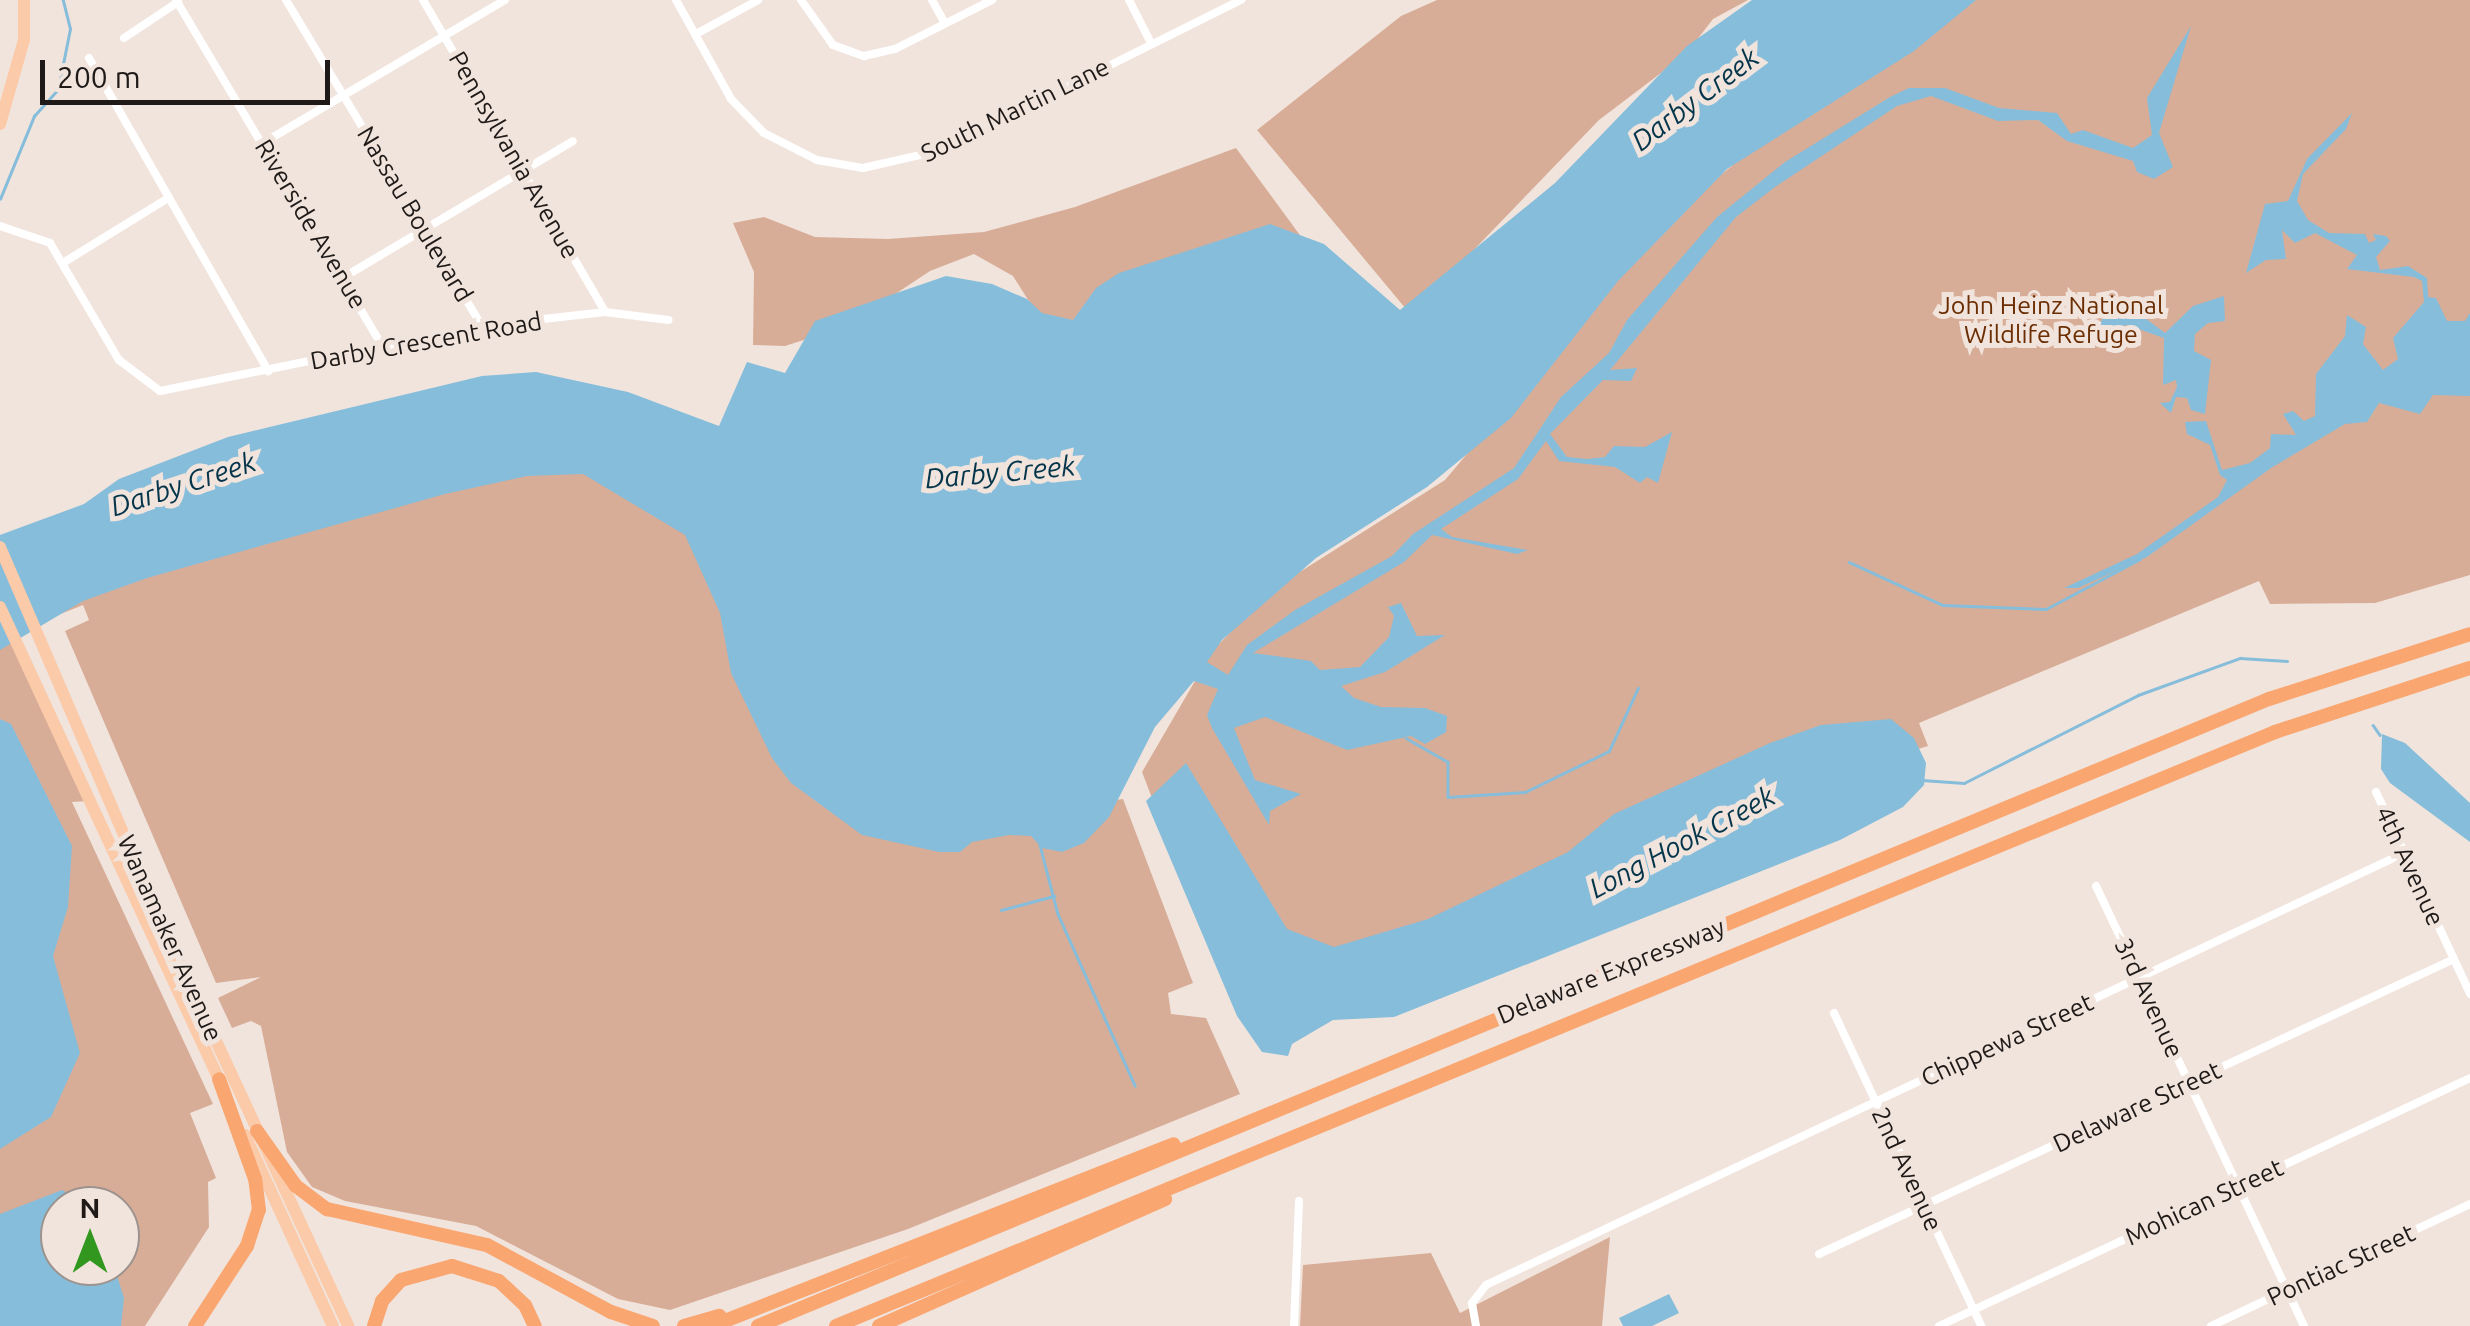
<!DOCTYPE html>
<html>
<head>
<meta charset="utf-8">
<style>
	body { margin:0 }
	#map { position:relative; width:2470px; height:1326px; overflow:hidden; background:#f1e4dd; font-family:Ubuntu,sans-serif }
	div>[style] { position:absolute }
	[style*='--x'] { left:calc(var(--x)*1px); top:calc(var(--y)*1px); width:calc(var(--w)*1px); rotate:calc(var(--a)*1deg) }
	.green>* { inset:0; background:#d8ad97 }
	.water>* { inset:0; background:#86bddb }
	.stream>* { height:2.5px; margin:-1.25px; padding:0 1.25px; transform-origin:1.25px; border-radius:1.25px; background:#86bddb }
	.minor>* { height:8px; margin:-4px; padding:0 4px; transform-origin:4px; border-radius:4px; background:#fff }
	.primary>* { height:12px; margin:-6px; padding:0 6px; transform-origin:6px; border-radius:6px; background:#fbcaa9 }
	.motorway>* { height:14px; margin:-7px; padding:0 7px; transform-origin:7px; border-radius:7px; background:#f9a670 }
	span { translate:-50% -50%; white-space:nowrap; text-align:center; line-height:1.15; -webkit-text-stroke:10px #f1e4dd; paint-order:stroke }
	.street-label { font-size:25px; color:#1f1a18 }
	.park-label { font-size:25px; color:#6b2d02 }
	.water-label { font-size:28px; color:#04354a; font-style:italic }
	.north { position:absolute; left:40px; top:1186px; width:100px; height:100px; box-sizing:border-box; background:#f1e4dd; border:2px solid #9d938e; border-radius:50%; rotate:0deg; font-size:28px; font-weight:700; line-height:40px; text-align:center; color:#1f1a18 }
	.north::after { content:''; display:block; margin:auto; width:35px; height:45px; background:#31971e; clip-path:polygon(50% 0,100% 100%,50% 72%,0 100%) }
	.scale { position:absolute; left:40px; top:60px; width:290px; height:45px; box-sizing:border-box; border:5px solid #1f1a18; border-top:0; padding-left:12px; font-size:30px; line-height:35px; white-space:nowrap; color:#1f1a18; -webkit-text-stroke:8px #f1e4dd; paint-order:stroke }
</style>
</head>
<body>
<div id="map">
	<div class="green">
		<i style="clip-path:polygon(1437px 0,1748px 0,1713px 19px,1686px 54px,1599px 120px,1411px 315px,1257px 130px,1401px 16px)"></i>
		<i style="clip-path:polygon(1937px 0,2470px 0,2470px 575px,2375px 603px,2270px 604px,2259px 581px,1919px 723px,1928px 746px,1859px 766px,1358px 955px,1207px 941px,1142px 772px,1213px 650px,1273px 589px,1445px 480px,1472px 448px,1479px 420px,1712px 182px)"></i>
		<i style="clip-path:polygon(1236px 148px,1382px 347px,1052px 338px,1013px 276px,974px 254px,930px 271px,847px 326px,785px 346px,753px 345px,754px 272px,733px 223px,764px 217px,815px 237px,888px 239px,984px 232px,1075px 207px)"></i>
		<i style="clip-path:polygon(600px 468px,1115px 800px,1123px 799px,1193px 983px,1168px 993px,1171px 1014px,1206px 1018px,1240px 1094px,908px 1229px,670px 1310px,618px 1299px,476px 1226px,345px 1201px,312px 1187px,287px 1152px,261px 1026px,251px 1021px,232px 1028px,218px 998px,261px 977px,216px 983px,65px 631px,89px 620px,83px 605px,48px 619px,85px 593px,470px 482px)"></i>
		<i style="clip-path:polygon(evenodd,13px 633px,88px 801px,72px 802px,213px 1104px,190px 1113px,216px 1178px,208px 1182px,209px 1227px,145px 1326px,0 1326px,0 641px,13px 633px,60px 1206px,120px 1206px,120px 1266px,60px 1266px,60px 1206px)"></i>
		<i style="clip-path:polygon(1610px 1237px,1602px 1326px,1300px 1326px,1303px 1265px,1431px 1253px,1460px 1313px)"></i>
	</div>
	<div class="water">
		<i style="clip-path:polygon(1752px 0,1976px 0,1914px 51px,1727px 169px,1618px 281px,1511px 418px,1427px 487px,1316px 558px,1222px 640px,1207px 662px,1228px 675px,1247px 645px,1295px 610px,1392px 556px,1413px 534px,1514px 468px,1561px 397px,1609px 353px,1627px 320px,1717px 217px,1785px 162px,1890px 97px,1909px 88px,1945px 88px,1999px 108px,2057px 113px,2071px 134px,2083px 130px,2133px 148px,2152px 135px,2147px 98px,2191px 26px,2159px 133px,2173px 167px,2154px 179px,2137px 172px,2133px 161px,2067px 141px,2038px 120px,1998px 121px,1931px 96px,1897px 106px,1775px 187px,1736px 217px,1610px 370px,1637px 368px,1631px 381px,1603px 380px,1550px 434px,1567px 457px,1587px 459px,1605px 457px,1614px 446px,1645px 447px,1672px 432px,1658px 483px,1647px 477px,1640px 483px,1615px 467px,1559px 461px,1546px 441px,1518px 479px,1441px 529px,1452px 537px,1528px 550px,1517px 554px,1432px 535px,1404px 562px,1253px 653px,1311px 661px,1320px 670px,1360px 667px,1389px 637px,1394px 616px,1388px 607px,1401px 603px,1417px 636px,1445px 635px,1385px 672px,1341px 686px,1354px 698px,1381px 707px,1425px 708px,1447px 716px,1446px 732px,1425px 744px,1411px 736px,1347px 750px,1265px 717px,1234px 728px,1255px 780px,1301px 794px,1270px 811px,1269px 825px,1212px 728px,1207px 715px,1218px 689px,1194px 681px,1155px 727px,1109px 817px,1084px 843px,1062px 852px,1042px 848px,1031px 836px,1009px 835px,972px 842px,960px 852px,939px 852px,862px 835px,791px 783px,772px 758px,731px 673px,720px 613px,685px 535px,583px 474px,527px 476px,445px 494px,147px 578px,83px 601px,0 650px,0 535px,84px 504px,119px 479px,228px 437px,482px 376px,536px 372px,628px 392px,719px 426px,747px 362px,785px 373px,815px 321px,946px 276px,992px 284px,1027px 299px,1042px 313px,1073px 320px,1096px 288px,1119px 273px,1270px 224px,1324px 244px,1400px 310px,1555px 183px,1687px 46px)"></i>
		<i style="clip-path:polygon(2352px 113px,2346px 129px,2303px 174px,2297px 201px,2308px 220px,2329px 233px,2365px 234px,2369px 243px,2376px 240px,2373px 234px,2386px 236px,2390px 241px,2376px 257px,2380px 270px,2408px 266px,2427px 278px,2428px 297px,2436px 298px,2447px 321px,2465px 321px,2470px 313px,2470px 396px,2433px 395px,2420px 414px,2379px 403px,2367px 422px,2345px 424px,2271px 468px,2147px 557px,2078px 588px,2064px 588px,2137px 554px,2218px 497px,2227px 480px,2220px 475px,2210px 445px,2187px 434px,2185px 422px,2206px 421px,2222px 470px,2250px 463px,2270px 448px,2271px 434px,2296px 435px,2283px 414px,2293px 411px,2304px 421px,2315px 416px,2316px 374px,2345px 336px,2347px 315px,2366px 327px,2363px 344px,2383px 370px,2398px 359px,2393px 338px,2424px 302px,2422px 281px,2414px 277px,2347px 269px,2357px 255px,2315px 233px,2295px 243px,2282px 230px,2286px 259px,2266px 260px,2246px 273px,2265px 204px,2288px 201px,2307px 159px)"></i>
		<i style="clip-path:polygon(2224px 296px,2225px 321px,2208px 323px,2195px 334px,2194px 351px,2211px 360px,2205px 414px,2191px 410px,2187px 398px,2176px 397px,2171px 413px,2160px 403px,2170px 402px,2177px 387px,2176px 380px,2163px 385px,2164px 338px,2127px 325px,2095px 333px,2109px 307px,2137px 312px,2165px 333px,2193px 306px)"></i>
		<i style="clip-path:polygon(0 719px,11px 724px,72px 846px,68px 907px,53px 956px,80px 1053px,51px 1117px,0 1149px)"></i>
		<i style="clip-path:polygon(1891px 719px,1914px 738px,1926px 763px,1924px 785px,1903px 807px,1840px 840px,1394px 1017px,1333px 1020px,1292px 1044px,1288px 1056px,1262px 1052px,1237px 1016px,1146px 801px,1186px 763px,1287px 929px,1334px 947px,1428px 919px,1568px 852px,1614px 814px,1770px 743px,1821px 725px)"></i>
		<i style="clip-path:polygon(2382px 734px,2405px 743px,2470px 803px,2470px 842px,2390px 783px,2381px 769px)"></i>
		<i style="clip-path:polygon(62px 1190px,91px 1206px,60px 1206px,60px 1266px,114px 1266px,124px 1298px,121px 1326px,0 1326px,0 1214px)"></i>
		<i style="clip-path:polygon(1669px 1294px,1679px 1313px,1652px 1326px,1623px 1326px,1619px 1318px)"></i>
	</div>
	<div class="stream">
		<i style="--x:0;--y:199;--w:90;--a:-67.7"></i>
		<i style="--x:34;--y:116;--w:36;--a:-48"></i>
		<i style="--x:58;--y:89;--w:61;--a:-78.7"></i>
		<i style="--x:70;--y:29;--w:30;--a:-104"></i>
		<i style="--x:1849;--y:562;--w:103;--a:24.6"></i>
		<i style="--x:1943;--y:605;--w:103;--a:2.2"></i>
		<i style="--x:2046;--y:609;--w:106;--a:-28"></i>
		<i style="--x:2373;--y:725;--w:12;--a:55"></i>
		<i style="--x:1406;--y:738;--w:48;--a:29.7"></i>
		<i style="--x:1448;--y:762;--w:35;--a:90"></i>
		<i style="--x:1448;--y:797;--w:77;--a:-3.7"></i>
		<i style="--x:1525;--y:792;--w:93;--a:-26"></i>
		<i style="--x:1609;--y:751;--w:69;--a:-65.3"></i>
		<i style="--x:1922;--y:780;--w:42;--a:4.1"></i>
		<i style="--x:1964;--y:783;--w:195;--a:-26.8"></i>
		<i style="--x:2138;--y:695;--w:109;--a:-19.9"></i>
		<i style="--x:2240;--y:658;--w:47;--a:3.7"></i>
		<i style="--x:1040;--y:845;--w:71;--a:75.4"></i>
		<i style="--x:1058;--y:914;--w:188;--a:65.8"></i>
		<i style="--x:1001;--y:910;--w:55;--a:-14.8"></i>
	</div>
	<div class="minor">
		<i style="--x:176;--y:0;--w:402;--a:59.2"></i>
		<i style="--x:286;--y:0;--w:380;--a:59"></i>
		<i style="--x:423;--y:0;--w:361;--a:59.7"></i>
		<i style="--x:676;--y:0;--w:113;--a:60.9"></i>
		<i style="--x:731;--y:99;--w:47;--a:45.9"></i>
		<i style="--x:764;--y:133;--w:59;--a:27"></i>
		<i style="--x:817;--y:160;--w:47;--a:9.9"></i>
		<i style="--x:863;--y:168;--w:77;--a:-12.8"></i>
		<i style="--x:938;--y:151;--w:339;--a:-26.5"></i>
		<i style="--x:801;--y:0;--w:55;--a:54.6"></i>
		<i style="--x:833;--y:45;--w:33;--a:20"></i>
		<i style="--x:864;--y:56;--w:32;--a:-13"></i>
		<i style="--x:895;--y:49;--w:109;--a:-26.8"></i>
		<i style="--x:932;--y:0;--w:26;--a:61"></i>
		<i style="--x:1129;--y:0;--w:48;--a:62.9"></i>
		<i style="--x:696;--y:34;--w:71;--a:-28.7"></i>
		<i style="--x:124;--y:38;--w:65;--a:-33.7"></i>
		<i style="--x:89;--y:58;--w:361;--a:60.2"></i>
		<i style="--x:263;--y:143;--w:281;--a:-30.6"></i>
		<i style="--x:0;--y:226;--w:53;--a:18.8"></i>
		<i style="--x:50;--y:243;--w:136;--a:59.5"></i>
		<i style="--x:119;--y:360;--w:51;--a:37.1"></i>
		<i style="--x:160;--y:391;--w:328;--a:-11.4"></i>
		<i style="--x:482;--y:326;--w:124;--a:-6.5"></i>
		<i style="--x:605;--y:312;--w:64;--a:7.2"></i>
		<i style="--x:66;--y:261;--w:116;--a:-31.6"></i>
		<i style="--x:344;--y:277;--w:266;--a:-30.7"></i>
		<i style="--x:2376;--y:792;--w:223;--a:65"></i>
		<i style="--x:2096;--y:886;--w:487;--a:64.7"></i>
		<i style="--x:1834;--y:1013;--w:346;--a:64.8"></i>
		<i style="--x:1819;--y:1254;--w:700;--a:-24.92"></i>
		<i style="--x:1294;--y:1326;--w:125;--a:-87.7"></i>
		<i style="--x:1476;--y:1326;--w:23;--a:-100"></i>
		<i style="--x:1472;--y:1303;--w:23;--a:-52"></i>
		<i style="--x:1486;--y:1285;--w:1015;--a:-25.2"></i>
		<i style="--x:1939;--y:1326;--w:586;--a:-25.03"></i>
		<i style="--x:2211;--y:1326;--w:286;--a:-25.2"></i>
	</div>
	<div class="primary">
		<i style="--x:0;--y:124;--w:87;--a:-74.1"></i>
		<i style="--x:24;--y:40;--w:40;--a:-90"></i>
		<i style="--x:0;--y:547;--w:432;--a:66.7"></i>
		<i style="--x:171;--y:944;--w:421;--a:65.1"></i>
		<i style="--x:0;--y:607;--w:528;--a:65.13"></i>
		<i style="--x:245;--y:1135;--w:210;--a:65.3"></i>
	</div>
	<div class="motorway">
		<i style="--x:257;--y:1131;--w:67;--a:54.7"></i>
		<i style="--x:296;--y:1186;--w:39;--a:37"></i>
		<i style="--x:327;--y:1209;--w:164;--a:12.7"></i>
		<i style="--x:487;--y:1245;--w:141;--a:28.4"></i>
		<i style="--x:611;--y:1312;--w:44;--a:18.4"></i>
		<i style="--x:195;--y:1326;--w:95;--a:-57"></i>
		<i style="--x:247;--y:1246;--w:38;--a:-72"></i>
		<i style="--x:259;--y:1210;--w:31;--a:-97"></i>
		<i style="--x:255;--y:1179;--w:106;--a:-109.8"></i>
		<i style="--x:374;--y:1326;--w:26;--a:-72"></i>
		<i style="--x:382;--y:1301;--w:28;--a:-48"></i>
		<i style="--x:401;--y:1280;--w:53;--a:-15.4"></i>
		<i style="--x:452;--y:1266;--w:49;--a:17.7"></i>
		<i style="--x:499;--y:1281;--w:35;--a:43"></i>
		<i style="--x:525;--y:1305;--w:23;--a:65"></i>
		<i style="--x:684;--y:1326;--w:37;--a:-16"></i>
		<i style="--x:712;--y:1326;--w:496;--a:-21.5"></i>
		<i style="--x:758;--y:1326;--w:1636;--a:-22.54"></i>
		<i style="--x:2269;--y:699;--w:211;--a:-17.9"></i>
		<i style="--x:836;--y:1326;--w:1557;--a:-22.43"></i>
		<i style="--x:2275;--y:732;--w:205;--a:-18.2"></i>
		<i style="--x:879;--y:1326;--w:313;--a:-23.9"></i>
	</div>
	<div class="street-label">
		<span style="left:1015px;top:110px;rotate:-26deg">South Martin Lane</span>
		<span style="left:514px;top:155px;rotate:60deg">Pennsylvania Avenue</span>
		<span style="left:415px;top:214px;rotate:59deg">Nassau Boulevard</span>
		<span style="left:311px;top:224px;rotate:59deg">Riverside Avenue</span>
		<span style="left:426px;top:341px;rotate:-10deg">Darby Crescent Road</span>
		<span style="left:2410px;top:866px;rotate:65deg">4th Avenue</span>
		<span style="left:170px;top:938px;rotate:66deg">Wanamaker Avenue</span>
		<span style="left:1611px;top:971px;rotate:-22deg">Delaware Expressway</span>
		<span style="left:2149px;top:998px;rotate:65deg">3rd Avenue</span>
		<span style="left:2007px;top:1040px;rotate:-25deg">Chippewa Street</span>
		<span style="left:2137px;top:1107px;rotate:-25deg">Delaware Street</span>
		<span style="left:1907px;top:1169px;rotate:65deg">2nd Avenue</span>
		<span style="left:2204px;top:1202px;rotate:-25deg">Mohican Street</span>
		<span style="left:2341px;top:1265px;rotate:-25deg">Pontiac Street</span>
	</div>
	<div class="park-label">
		<span style="left:2051px;top:320px">John Heinz National<br>Wildlife Refuge</span>
	</div>
	<div class="water-label">
		<span style="left:1695px;top:99px;rotate:-37deg">Darby Creek</span>
		<span style="left:1000px;top:472px;rotate:-5deg">Darby Creek</span>
		<span style="left:183px;top:484px;rotate:-18deg">Darby Creek</span>
		<span style="left:1682px;top:842px;rotate:-28deg">Long Hook Creek</span>
	</div>
	<div class="north">N</div>
	<div class="scale">200 m</div>
</div>
</body>
</html>
